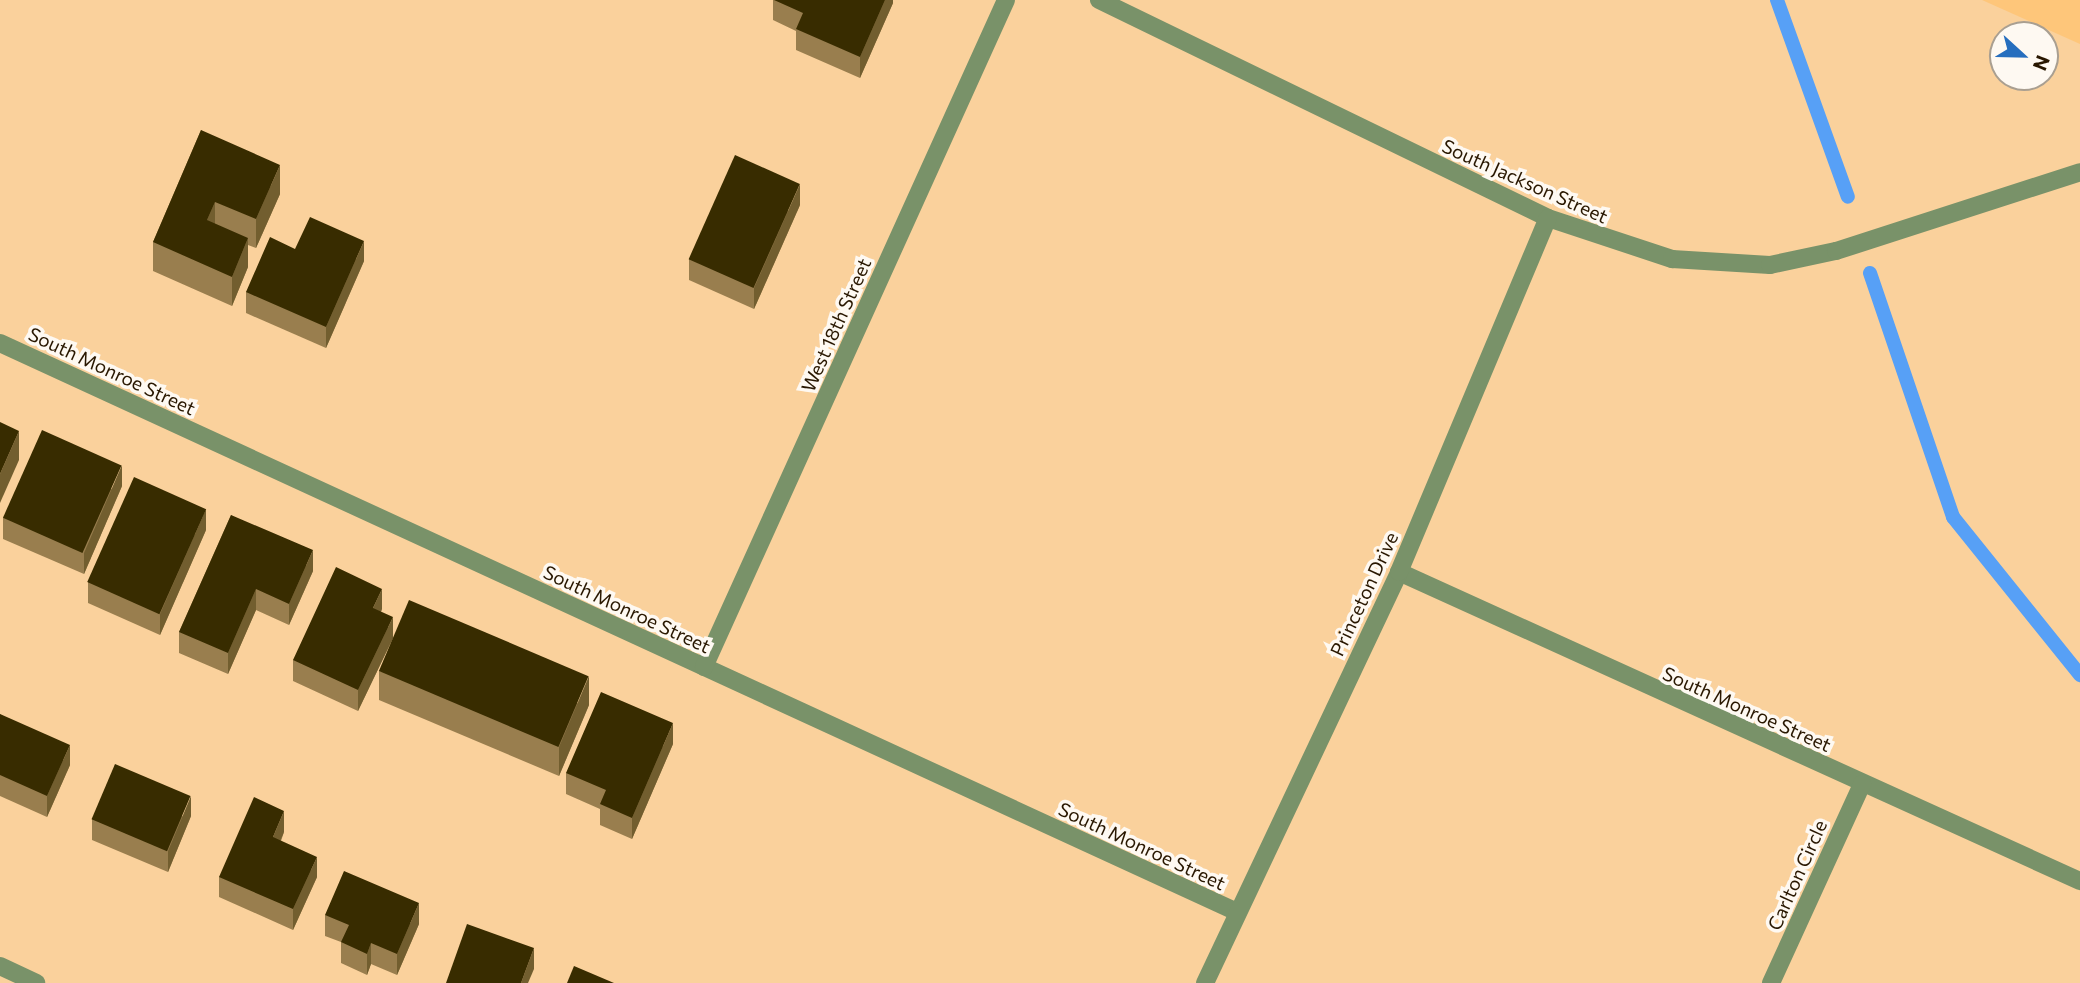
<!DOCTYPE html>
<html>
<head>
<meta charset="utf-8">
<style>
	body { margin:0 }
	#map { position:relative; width:2080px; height:983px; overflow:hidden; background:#fad19c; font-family:Commissioner,sans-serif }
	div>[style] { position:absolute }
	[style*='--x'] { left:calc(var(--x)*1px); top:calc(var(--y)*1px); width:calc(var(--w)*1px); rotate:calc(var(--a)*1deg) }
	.built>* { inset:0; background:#fec67a }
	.stream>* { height:14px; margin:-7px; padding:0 7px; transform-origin:7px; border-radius:7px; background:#57a0f6 }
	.street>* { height:18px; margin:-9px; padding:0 9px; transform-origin:9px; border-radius:9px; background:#799269 }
	.wall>* { inset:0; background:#997e4e }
	.shaded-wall>* { inset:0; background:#725e2f }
	.building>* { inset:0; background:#382c00; transform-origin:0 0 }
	span { translate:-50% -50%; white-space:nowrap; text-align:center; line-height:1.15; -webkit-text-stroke:7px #fef9f2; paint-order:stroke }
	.street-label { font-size:19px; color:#291700 }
	.north { position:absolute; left:1989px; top:21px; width:70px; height:70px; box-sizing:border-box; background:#fef9f2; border:2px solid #a99f91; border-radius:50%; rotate:112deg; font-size:19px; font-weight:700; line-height:28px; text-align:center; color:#291700 }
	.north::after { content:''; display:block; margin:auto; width:24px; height:32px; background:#266ebe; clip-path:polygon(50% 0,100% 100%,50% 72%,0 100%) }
</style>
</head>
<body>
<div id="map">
	<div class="built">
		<i style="clip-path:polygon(1982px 0,2080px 0,2080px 44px)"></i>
	</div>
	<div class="stream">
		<i style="--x:1777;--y:0;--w:209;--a:70.2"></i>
		<i style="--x:1870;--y:273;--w:258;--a:71.2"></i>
		<i style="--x:1953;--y:517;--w:203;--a:51.2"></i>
	</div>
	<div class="street">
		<i style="--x:1099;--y:0;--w:499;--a:25.9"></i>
		<i style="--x:1548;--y:218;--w:131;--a:18.3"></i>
		<i style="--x:1672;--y:259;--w:98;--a:3.5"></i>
		<i style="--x:1770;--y:265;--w:67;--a:-12"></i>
		<i style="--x:1836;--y:251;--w:256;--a:-17.9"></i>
		<i style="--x:0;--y:343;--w:1362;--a:24.7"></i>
		<i style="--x:1399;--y:572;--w:748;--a:24.41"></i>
		<i style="--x:704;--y:667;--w:732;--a:-65.64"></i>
		<i style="--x:0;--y:966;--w:40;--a:25"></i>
		<i style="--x:1205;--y:983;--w:454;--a:-64.7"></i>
		<i style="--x:1399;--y:572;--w:384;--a:-67.2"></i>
		<i style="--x:1771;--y:983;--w:219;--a:-65.4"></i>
	</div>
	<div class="wall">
		<i style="clip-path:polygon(773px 0,893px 0,893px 3px,860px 78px,796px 50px,796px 31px,773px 20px)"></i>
		<i style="clip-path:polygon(201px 130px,280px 194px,256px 248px,248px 245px,248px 267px,232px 306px,153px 271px,153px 242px)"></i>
		<i style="clip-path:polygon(800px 205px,754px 309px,689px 280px,689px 259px)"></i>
		<i style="clip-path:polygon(295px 249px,364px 261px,326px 348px,246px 313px,246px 292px)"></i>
		<i style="clip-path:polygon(122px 486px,84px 574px,3px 539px,3px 518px)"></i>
		<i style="clip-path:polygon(231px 515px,313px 571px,289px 625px,256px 610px,228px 674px,179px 653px,179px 632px)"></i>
		<i style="clip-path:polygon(206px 530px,160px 635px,88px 603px,88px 582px)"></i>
		<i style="clip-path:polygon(382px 609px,381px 612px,393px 638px,358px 711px,293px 681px,293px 660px)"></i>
		<i style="clip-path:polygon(379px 671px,589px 705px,559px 776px,379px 700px)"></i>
		<i style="clip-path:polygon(0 714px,70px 765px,47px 817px,0 796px)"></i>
		<i style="clip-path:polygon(673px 744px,632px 839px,600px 825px,600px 809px,566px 794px,566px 773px)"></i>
		<i style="clip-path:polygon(191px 816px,168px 872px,92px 840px,92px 819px)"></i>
		<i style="clip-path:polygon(284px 832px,281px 841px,317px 877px,293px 930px,219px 897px,219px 877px)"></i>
		<i style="clip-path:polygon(325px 915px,419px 924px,397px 975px,371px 964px,367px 975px,341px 963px,341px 942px,325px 936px)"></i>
	</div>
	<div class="shaded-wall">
		<i style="clip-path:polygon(885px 0,893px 0,893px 3px,860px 78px,860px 57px)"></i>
		<i style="clip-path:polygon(280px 165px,280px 194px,256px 248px,256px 219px)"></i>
		<i style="clip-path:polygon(800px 184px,800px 205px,754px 309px,754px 288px)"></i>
		<i style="clip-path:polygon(215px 202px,215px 231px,207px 220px)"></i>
		<i style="clip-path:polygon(248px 238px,248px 267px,232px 306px,232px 277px)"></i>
		<i style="clip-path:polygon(364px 241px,364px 261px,326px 348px,326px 327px)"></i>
		<i style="clip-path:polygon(19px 431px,19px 460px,0 503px,0 474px)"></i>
		<i style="clip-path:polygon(122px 465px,122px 486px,84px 574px,84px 553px)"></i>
		<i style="clip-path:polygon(206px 509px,206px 530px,160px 635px,160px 614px)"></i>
		<i style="clip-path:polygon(313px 550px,313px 571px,289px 625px,289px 604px)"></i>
		<i style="clip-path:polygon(256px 589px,256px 610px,228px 674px,228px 653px)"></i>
		<i style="clip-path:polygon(382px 589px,382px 609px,373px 629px,373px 608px)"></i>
		<i style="clip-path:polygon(393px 617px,393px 638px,358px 711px,358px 690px)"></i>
		<i style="clip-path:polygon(589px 676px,589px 705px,559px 776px,559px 747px)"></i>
		<i style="clip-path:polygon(673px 723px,673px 744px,632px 839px,632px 818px)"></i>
		<i style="clip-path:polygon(70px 745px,70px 765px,47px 817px,47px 796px)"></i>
		<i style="clip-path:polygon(191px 796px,191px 816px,168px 872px,168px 851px)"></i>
		<i style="clip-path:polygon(284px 811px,284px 832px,273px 858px,273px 837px)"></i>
		<i style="clip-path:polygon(317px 857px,317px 877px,293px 930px,293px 909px)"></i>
		<i style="clip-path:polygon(419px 903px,419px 924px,397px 975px,397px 954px)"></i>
		<i style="clip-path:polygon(371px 943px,371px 964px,367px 975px,367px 954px)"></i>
		<i style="clip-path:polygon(534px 948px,534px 969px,528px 983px,521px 983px)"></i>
	</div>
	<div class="building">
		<i style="clip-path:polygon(774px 0,885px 0,860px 57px,796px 29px,803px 13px)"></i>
		<i style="clip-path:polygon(201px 130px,280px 165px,256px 219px,215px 202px,207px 220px,248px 238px,232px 277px,153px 242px)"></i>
		<i style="left:735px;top:155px;width:71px;height:114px;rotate:24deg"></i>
		<i style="clip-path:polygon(310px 217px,364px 241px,326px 327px,246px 292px,270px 237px,295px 249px)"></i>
		<i style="clip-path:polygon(0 422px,19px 431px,0 474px)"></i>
		<i style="left:42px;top:430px;width:87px;height:96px;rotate:24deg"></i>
		<i style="left:134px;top:477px;width:79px;height:115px;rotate:24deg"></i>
		<i style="clip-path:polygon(231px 515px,313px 550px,289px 604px,256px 589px,228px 653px,179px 632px)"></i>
		<i style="clip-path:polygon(336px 567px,382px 589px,373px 608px,393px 617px,358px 690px,293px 660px)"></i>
		<i style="left:409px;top:600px;width:195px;height:77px;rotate:23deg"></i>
		<i style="clip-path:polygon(601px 692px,673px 723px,632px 818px,600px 804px,606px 790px,566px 773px)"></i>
		<i style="clip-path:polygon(0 714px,70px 745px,47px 796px,0 775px)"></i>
		<i style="left:115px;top:764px;width:82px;height:60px;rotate:23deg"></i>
		<i style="clip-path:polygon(254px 797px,284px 811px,273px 837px,317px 857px,293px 909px,219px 877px)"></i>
		<i style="clip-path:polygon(344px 871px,419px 903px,397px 954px,371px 943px,367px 954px,341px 942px,349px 925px,325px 915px)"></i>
		<i style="clip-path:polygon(467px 924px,534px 948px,521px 983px,446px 983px)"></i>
		<i style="clip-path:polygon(574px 966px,614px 983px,567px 983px)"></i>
	</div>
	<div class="street-label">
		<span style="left:1525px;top:181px;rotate:24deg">South Jackson Street</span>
		<span style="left:836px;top:325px;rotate:-66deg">West 18th Street</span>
		<span style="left:112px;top:371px;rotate:25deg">South Monroe Street</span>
		<span style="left:1364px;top:594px;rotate:-65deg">Princeton Drive</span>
		<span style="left:627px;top:609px;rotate:25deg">South Monroe Street</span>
		<span style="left:1747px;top:709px;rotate:24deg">South Monroe Street</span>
		<span style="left:1142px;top:846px;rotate:25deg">South Monroe Street</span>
		<span style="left:1797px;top:875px;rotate:-66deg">Carlton Circle</span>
	</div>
	<div class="north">N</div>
</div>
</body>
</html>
